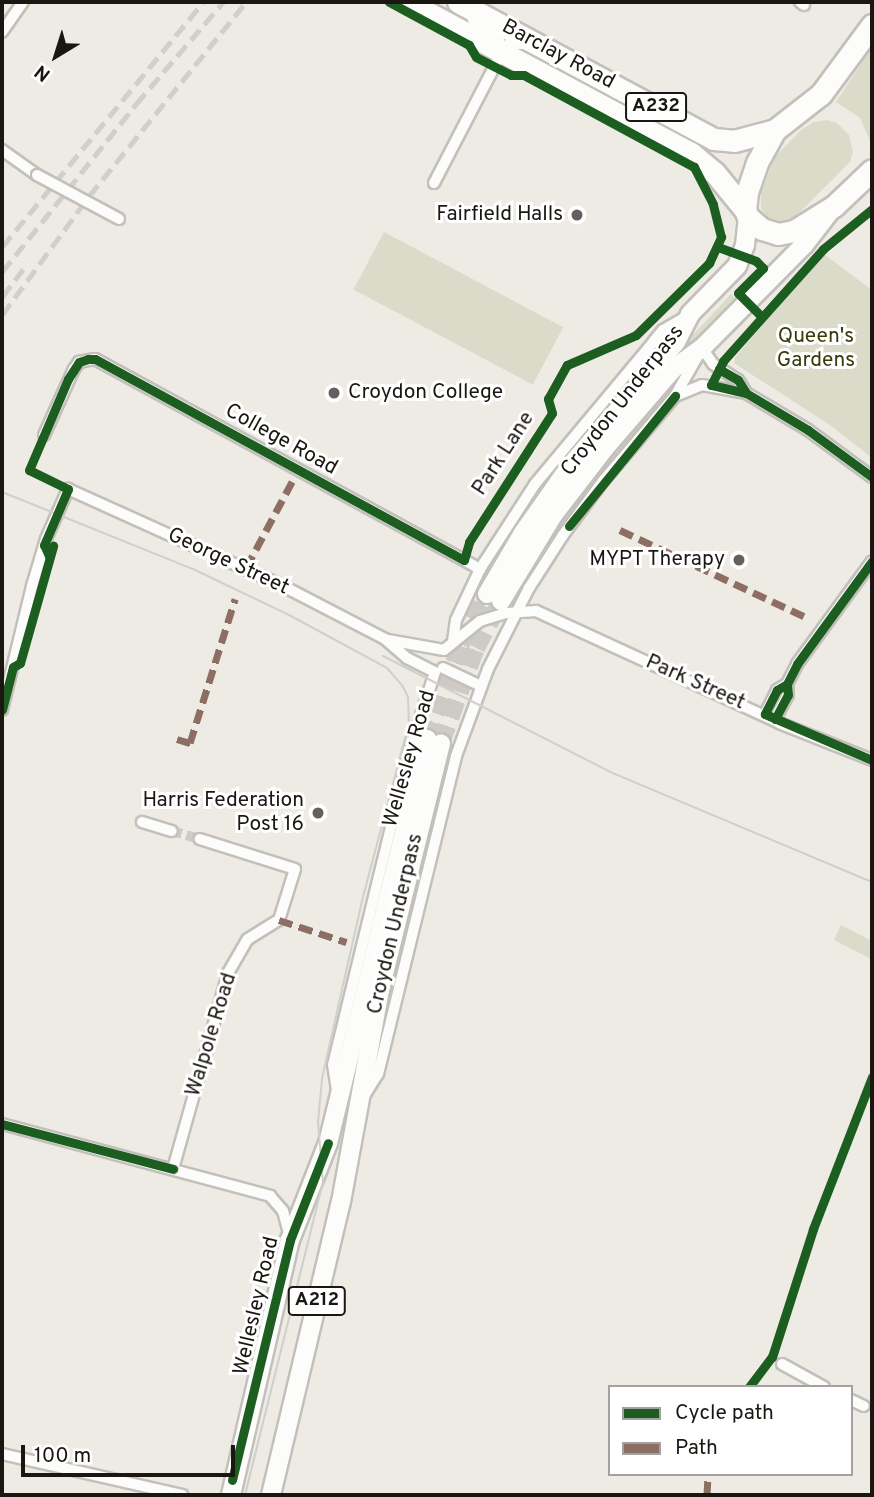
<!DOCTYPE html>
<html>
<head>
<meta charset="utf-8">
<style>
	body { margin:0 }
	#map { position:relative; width:874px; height:1497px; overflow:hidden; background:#eeeae4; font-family:Overpass,sans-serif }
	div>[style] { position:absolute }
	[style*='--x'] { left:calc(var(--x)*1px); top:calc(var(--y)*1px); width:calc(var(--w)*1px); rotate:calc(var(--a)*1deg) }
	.green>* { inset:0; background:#dbdbca; transform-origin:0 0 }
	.street-tunnel>* { height:10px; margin-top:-5px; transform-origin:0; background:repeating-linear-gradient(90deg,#cecac5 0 10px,transparent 0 15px) }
	.primary-tunnel>* { height:18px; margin-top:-9px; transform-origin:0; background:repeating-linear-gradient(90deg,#cecac5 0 18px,transparent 0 27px) }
	.roads { filter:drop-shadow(2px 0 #c3c0bb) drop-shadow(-2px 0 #c3c0bb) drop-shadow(0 2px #c3c0bb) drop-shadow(0 -2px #c3c0bb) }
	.street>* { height:10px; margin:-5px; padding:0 5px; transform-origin:5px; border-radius:5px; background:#fcfcfb }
	.primary>* { height:18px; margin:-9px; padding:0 9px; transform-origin:9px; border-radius:9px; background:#fcfcfb }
	.highway>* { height:21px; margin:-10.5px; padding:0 10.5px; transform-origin:10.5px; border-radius:10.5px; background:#fcfcfb }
	.tram>* { height:2px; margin:-1px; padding:0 1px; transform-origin:1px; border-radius:1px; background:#cfcfcd }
	.rail>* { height:4.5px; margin-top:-2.25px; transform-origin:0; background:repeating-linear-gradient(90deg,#cfcfcd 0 14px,transparent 0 21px) }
	.bridges { filter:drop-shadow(2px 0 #c3c0bb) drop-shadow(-2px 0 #c3c0bb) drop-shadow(0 2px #c3c0bb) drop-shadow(0 -2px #c3c0bb) }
	.street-bridge>* { height:10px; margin:-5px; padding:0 5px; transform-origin:5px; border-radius:5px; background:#fcfcfb }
	.quiet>* { height:7px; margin-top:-3.5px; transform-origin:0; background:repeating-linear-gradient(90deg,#8d6e63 0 14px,transparent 0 21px) }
	.cycleway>* { height:9px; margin:-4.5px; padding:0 4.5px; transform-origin:4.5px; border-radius:4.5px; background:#1b5e20 }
	.dots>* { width:19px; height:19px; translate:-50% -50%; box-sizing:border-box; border:4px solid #fff; border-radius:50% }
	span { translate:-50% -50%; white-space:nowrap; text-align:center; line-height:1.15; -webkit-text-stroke:6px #fff; paint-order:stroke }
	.shield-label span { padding:2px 5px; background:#fff; border:2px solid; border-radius:5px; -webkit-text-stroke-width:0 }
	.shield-label { font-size:19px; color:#1a1713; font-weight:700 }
	.street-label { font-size:21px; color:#1a1713 }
	.poi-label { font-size:21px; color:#1a1713 }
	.right { translate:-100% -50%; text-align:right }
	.left { translate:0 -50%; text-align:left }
	.park-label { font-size:21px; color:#383b07 }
	.frame { position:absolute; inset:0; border:4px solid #1a1713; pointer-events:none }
	.legend { position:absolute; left:608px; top:1385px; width:245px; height:91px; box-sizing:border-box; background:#fff; border:2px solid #a3a2a1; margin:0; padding:9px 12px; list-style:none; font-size:21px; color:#1a1713 }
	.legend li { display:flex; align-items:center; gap:14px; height:35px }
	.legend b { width:35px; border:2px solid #a3a2a1 }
	.north { position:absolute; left:21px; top:21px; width:70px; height:70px; -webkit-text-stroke:5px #fff; paint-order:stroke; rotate:218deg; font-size:19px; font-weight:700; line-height:28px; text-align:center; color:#1a1713 }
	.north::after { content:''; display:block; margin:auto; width:24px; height:32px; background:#1a1713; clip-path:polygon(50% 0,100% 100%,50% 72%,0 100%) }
	.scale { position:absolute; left:21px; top:1445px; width:214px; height:32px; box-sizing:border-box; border:4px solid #1a1713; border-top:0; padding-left:9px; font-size:21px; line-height:24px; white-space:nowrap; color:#1a1713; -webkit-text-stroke:5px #fff; paint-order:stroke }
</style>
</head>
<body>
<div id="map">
	<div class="green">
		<i style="clip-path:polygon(872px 47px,872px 145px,860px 118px,836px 102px)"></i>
		<i style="clip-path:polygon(827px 120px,837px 123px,849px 135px,853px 152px,850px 162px,791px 221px,782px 222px,768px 218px,761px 208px,761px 193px,774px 158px,801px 130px,814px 122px)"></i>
		<i style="left:384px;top:232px;width:203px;height:65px;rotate:28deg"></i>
		<i style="clip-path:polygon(825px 255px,872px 290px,872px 458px,830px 425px,734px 363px,735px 358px,790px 291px)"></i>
		<i style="clip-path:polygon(731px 294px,737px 300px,694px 345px,667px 363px)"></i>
		<i style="clip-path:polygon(841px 925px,872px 941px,871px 959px,834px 940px)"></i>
	</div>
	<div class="street-tunnel">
		<i style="--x:172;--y:831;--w:29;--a:16"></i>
	</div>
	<div class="primary-tunnel">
		<i style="--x:427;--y:739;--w:101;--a:-70.3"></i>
		<i style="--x:461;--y:644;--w:56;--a:-62.5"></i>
		<i style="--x:441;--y:743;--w:101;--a:-69.8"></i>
		<i style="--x:476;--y:648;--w:53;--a:-62"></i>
	</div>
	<div class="roads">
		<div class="street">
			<i style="--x:800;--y:2;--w:5;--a:37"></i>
			<i style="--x:473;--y:20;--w:32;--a:36"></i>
			<i style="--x:499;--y:39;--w:13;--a:77"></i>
			<i style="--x:2;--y:32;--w:37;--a:-55"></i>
			<i style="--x:2;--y:150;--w:43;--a:35.5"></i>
			<i style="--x:434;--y:183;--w:148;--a:-62.6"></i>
			<i style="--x:502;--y:52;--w:11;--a:-49"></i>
			<i style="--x:509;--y:44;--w:17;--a:0"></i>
			<i style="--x:702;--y:348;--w:19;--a:55"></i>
			<i style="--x:713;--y:364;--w:30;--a:33"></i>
			<i style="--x:738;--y:380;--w:15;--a:58"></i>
			<i style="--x:746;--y:393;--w:72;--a:30.8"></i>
			<i style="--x:808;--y:430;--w:79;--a:36.3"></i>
			<i style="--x:675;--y:396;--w:29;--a:-22"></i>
			<i style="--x:702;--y:385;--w:45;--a:10.3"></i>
			<i style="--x:44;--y:435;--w:72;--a:-65.6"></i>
			<i style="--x:74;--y:369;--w:9;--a:-54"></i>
			<i style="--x:79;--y:362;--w:16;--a:-11"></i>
			<i style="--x:95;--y:359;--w:439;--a:28.6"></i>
			<i style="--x:388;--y:640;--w:57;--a:10.1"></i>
			<i style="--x:453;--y:641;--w:21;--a:-82"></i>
			<i style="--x:456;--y:620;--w:56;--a:-64.8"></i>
			<i style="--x:480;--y:569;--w:101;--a:-57.1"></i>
			<i style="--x:535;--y:484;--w:186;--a:-50.2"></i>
			<i style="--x:654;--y:341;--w:14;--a:-51"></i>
			<i style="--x:663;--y:330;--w:28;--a:-30"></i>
			<i style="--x:444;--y:650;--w:46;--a:-38.9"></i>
			<i style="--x:480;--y:621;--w:28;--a:-17"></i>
			<i style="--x:507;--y:613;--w:29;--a:-4"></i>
			<i style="--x:536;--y:611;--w:268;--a:24.7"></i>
			<i style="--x:779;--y:723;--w:100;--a:21.7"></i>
			<i style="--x:443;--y:668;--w:42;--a:25.3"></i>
			<i style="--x:2;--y:710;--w:128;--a:-76.4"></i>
			<i style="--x:32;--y:586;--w:49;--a:-73.4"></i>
			<i style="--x:46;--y:539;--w:55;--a:-66.3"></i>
			<i style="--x:68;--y:489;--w:234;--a:24.3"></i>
			<i style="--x:281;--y:585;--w:117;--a:27.4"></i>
			<i style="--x:385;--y:639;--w:29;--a:41"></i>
			<i style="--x:407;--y:658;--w:31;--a:27"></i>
			<i style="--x:765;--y:714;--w:27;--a:-63"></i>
			<i style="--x:777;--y:690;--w:12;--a:-31"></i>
			<i style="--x:775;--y:719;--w:27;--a:-62"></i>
			<i style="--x:788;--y:695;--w:11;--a:-95"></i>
			<i style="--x:787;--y:684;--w:22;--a:-63"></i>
			<i style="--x:797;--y:664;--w:127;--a:-53.9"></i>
			<i style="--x:142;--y:822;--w:31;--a:17"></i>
			<i style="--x:337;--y:1090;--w:25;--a:-99"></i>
			<i style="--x:333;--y:1065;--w:321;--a:-76.3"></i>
			<i style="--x:409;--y:753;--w:85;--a:-72.2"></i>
			<i style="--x:364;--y:1096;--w:26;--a:-58"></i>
			<i style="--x:378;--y:1074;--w:327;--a:-76.2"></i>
			<i style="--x:456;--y:756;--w:93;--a:-69.8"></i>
			<i style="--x:488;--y:669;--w:91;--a:-63.2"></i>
			<i style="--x:529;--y:588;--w:63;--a:-57.3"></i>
			<i style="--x:563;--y:535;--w:67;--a:-53.5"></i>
			<i style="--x:603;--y:481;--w:111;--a:-49.7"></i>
			<i style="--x:675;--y:396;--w:48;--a:-60.3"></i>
			<i style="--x:2;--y:1124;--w:278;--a:15"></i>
			<i style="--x:270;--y:1196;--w:20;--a:49"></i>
			<i style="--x:283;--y:1211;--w:27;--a:75"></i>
			<i style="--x:173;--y:1169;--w:204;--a:-74.3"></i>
			<i style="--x:228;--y:973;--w:39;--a:-60"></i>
			<i style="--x:248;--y:939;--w:36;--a:-32"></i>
			<i style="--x:279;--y:920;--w:53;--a:-72.6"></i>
			<i style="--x:295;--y:869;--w:100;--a:-162.5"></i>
			<i style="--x:782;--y:1364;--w:48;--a:28.7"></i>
			<i style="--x:851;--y:1400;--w:14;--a:25"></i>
			<i style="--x:2;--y:1454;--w:185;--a:12.8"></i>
		</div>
		<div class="primary">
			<i style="--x:487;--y:594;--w:71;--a:-59.5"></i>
			<i style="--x:523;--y:533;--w:82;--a:-55"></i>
			<i style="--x:570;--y:466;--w:163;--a:-49.5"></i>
			<i style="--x:676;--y:342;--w:31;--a:-63"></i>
			<i style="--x:690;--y:314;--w:67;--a:-45.6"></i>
			<i style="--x:737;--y:266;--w:22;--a:-69"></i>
			<i style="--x:745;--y:245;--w:28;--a:-84"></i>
			<i style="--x:501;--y:601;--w:102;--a:-58.7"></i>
			<i style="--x:554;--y:514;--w:83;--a:-52.3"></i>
			<i style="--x:605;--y:448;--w:104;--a:-49.3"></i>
			<i style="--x:673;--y:369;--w:36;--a:-36"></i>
			<i style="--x:702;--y:348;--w:145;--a:-45.3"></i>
			<i style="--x:804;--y:245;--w:44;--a:-52.4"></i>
			<i style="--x:231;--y:1495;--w:262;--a:-77"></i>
			<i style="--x:290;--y:1240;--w:104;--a:-68.6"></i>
			<i style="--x:328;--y:1143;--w:416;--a:-76.2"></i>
			<i style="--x:271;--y:1495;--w:301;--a:-76.6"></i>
			<i style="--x:341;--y:1202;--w:216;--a:-79.6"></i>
			<i style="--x:380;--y:990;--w:254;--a:-76.1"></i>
		</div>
		<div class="highway">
			<i style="--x:408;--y:2;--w:321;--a:28.1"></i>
			<i style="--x:691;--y:153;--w:30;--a:40"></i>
			<i style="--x:714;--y:172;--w:49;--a:50.8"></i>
			<i style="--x:458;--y:2;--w:289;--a:28.2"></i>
			<i style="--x:713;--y:139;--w:21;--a:5"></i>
			<i style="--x:734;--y:141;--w:42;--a:-15"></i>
			<i style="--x:872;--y:25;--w:86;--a:126.5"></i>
			<i style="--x:821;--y:94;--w:58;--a:142"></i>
			<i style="--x:775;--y:130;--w:38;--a:119"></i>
			<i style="--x:757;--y:163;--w:31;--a:109"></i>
			<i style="--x:747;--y:192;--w:18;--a:96"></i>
			<i style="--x:745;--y:210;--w:8;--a:67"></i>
			<i style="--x:748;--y:217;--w:18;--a:41"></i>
			<i style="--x:762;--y:229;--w:17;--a:17"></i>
			<i style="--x:778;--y:234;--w:16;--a:-11"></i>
			<i style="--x:794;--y:231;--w:47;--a:-32"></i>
			<i style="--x:834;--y:206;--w:52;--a:-43.5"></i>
		</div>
	</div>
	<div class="tram">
		<i style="--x:2;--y:492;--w:206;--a:22"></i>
		<i style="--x:193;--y:569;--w:109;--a:25.6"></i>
		<i style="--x:291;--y:616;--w:109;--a:28.4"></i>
		<i style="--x:387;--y:668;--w:23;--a:49"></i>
		<i style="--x:402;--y:685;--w:13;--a:63"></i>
		<i style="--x:408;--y:697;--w:26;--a:88"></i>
		<i style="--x:409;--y:723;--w:184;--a:104.8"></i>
		<i style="--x:362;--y:901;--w:182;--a:102.7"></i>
		<i style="--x:322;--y:1079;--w:43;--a:95.3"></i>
		<i style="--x:318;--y:1122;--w:60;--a:85.2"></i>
		<i style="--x:323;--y:1182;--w:323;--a:104"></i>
		<i style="--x:383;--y:656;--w:260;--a:27"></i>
		<i style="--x:615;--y:774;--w:279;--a:22.8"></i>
	</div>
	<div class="rail">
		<i style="--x:2;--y:247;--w:317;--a:-50.6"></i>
		<i style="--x:2;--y:272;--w:215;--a:-51.4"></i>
		<i style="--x:136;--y:104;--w:134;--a:-49.5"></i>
		<i style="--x:2;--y:297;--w:35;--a:-53"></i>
		<i style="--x:2;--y:315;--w:147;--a:-53.8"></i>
		<i style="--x:89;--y:196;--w:250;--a:-51"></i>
	</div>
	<div class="bridges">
		<div class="street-bridge">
			<i style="--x:37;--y:175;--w:93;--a:28.2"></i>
		</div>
	</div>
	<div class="quiet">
		<i style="--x:620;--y:530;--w:208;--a:25.1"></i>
		<i style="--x:246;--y:568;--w:102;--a:-61.9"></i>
		<i style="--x:177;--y:739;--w:14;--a:17"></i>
		<i style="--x:190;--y:743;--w:151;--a:-72.6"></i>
		<i style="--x:279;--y:920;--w:71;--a:18.2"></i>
		<i style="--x:707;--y:1495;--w:21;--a:-87"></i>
	</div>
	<div class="cycleway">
		<i style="--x:718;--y:247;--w:40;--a:20.2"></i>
		<i style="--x:756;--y:261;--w:10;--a:45"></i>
		<i style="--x:763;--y:268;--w:35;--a:135"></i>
		<i style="--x:738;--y:293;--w:33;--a:45"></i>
		<i style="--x:719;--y:369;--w:22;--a:30"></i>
		<i style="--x:738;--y:380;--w:15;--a:58"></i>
		<i style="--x:746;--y:393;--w:72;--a:30.8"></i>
		<i style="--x:808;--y:430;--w:79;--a:36.3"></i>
		<i style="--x:746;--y:393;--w:36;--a:-167"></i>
		<i style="--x:711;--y:385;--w:27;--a:-63"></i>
		<i style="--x:723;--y:361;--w:150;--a:-48.2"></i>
		<i style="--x:823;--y:249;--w:63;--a:-39.2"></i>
		<i style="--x:569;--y:526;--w:168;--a:-50.8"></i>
		<i style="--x:49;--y:556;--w:12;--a:-114"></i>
		<i style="--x:44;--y:545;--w:61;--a:-66.8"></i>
		<i style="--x:68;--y:489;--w:43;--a:-154"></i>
		<i style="--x:29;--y:470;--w:99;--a:-66.8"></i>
		<i style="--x:68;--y:379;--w:20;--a:-57"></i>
		<i style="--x:79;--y:362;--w:9;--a:-18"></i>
		<i style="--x:88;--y:359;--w:7;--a:0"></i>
		<i style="--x:95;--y:359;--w:420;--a:28.6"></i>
		<i style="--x:464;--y:560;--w:19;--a:-74"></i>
		<i style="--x:469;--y:542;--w:153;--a:-57.2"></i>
		<i style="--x:552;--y:413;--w:15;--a:-106"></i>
		<i style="--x:548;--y:399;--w:39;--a:-61"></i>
		<i style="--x:567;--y:365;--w:75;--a:-23.5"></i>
		<i style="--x:636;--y:335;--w:103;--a:-44.6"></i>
		<i style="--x:709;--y:263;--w:29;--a:-65"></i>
		<i style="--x:721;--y:237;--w:34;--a:-104"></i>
		<i style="--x:713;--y:204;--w:42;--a:-117.2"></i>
		<i style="--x:694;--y:167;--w:193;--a:-151.6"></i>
		<i style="--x:524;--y:75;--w:13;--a:180"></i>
		<i style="--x:511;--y:75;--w:39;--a:-153"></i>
		<i style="--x:476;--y:57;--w:14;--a:-120"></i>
		<i style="--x:469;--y:45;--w:91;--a:-151.7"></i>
		<i style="--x:787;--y:684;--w:12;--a:149"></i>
		<i style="--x:777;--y:690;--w:27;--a:117"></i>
		<i style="--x:765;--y:714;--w:116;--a:23.3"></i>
		<i style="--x:2;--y:710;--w:44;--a:-75.7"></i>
		<i style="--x:13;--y:667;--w:8;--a:-30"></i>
		<i style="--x:20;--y:663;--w:122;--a:-74.2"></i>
		<i style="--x:775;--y:719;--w:27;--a:-62"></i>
		<i style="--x:788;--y:695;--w:11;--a:-95"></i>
		<i style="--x:787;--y:684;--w:22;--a:-63"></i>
		<i style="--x:797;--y:664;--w:127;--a:-53.9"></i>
		<i style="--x:2;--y:1124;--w:177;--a:14.7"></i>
		<i style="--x:749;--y:1387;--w:38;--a:-53"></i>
		<i style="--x:772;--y:1357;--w:134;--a:-72.2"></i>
		<i style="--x:813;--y:1229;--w:163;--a:-68.8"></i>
		<i style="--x:232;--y:1480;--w:247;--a:-76.4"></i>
		<i style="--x:290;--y:1240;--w:104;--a:-68.6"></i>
	</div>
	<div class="dots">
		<i style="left:577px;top:215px;background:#64615c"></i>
		<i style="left:334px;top:393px;background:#64615c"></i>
		<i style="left:739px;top:560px;background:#64615c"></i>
		<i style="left:318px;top:813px;background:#64615c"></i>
	</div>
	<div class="shield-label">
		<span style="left:656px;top:107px">A232</span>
		<span style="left:317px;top:1301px">A212</span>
	</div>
	<div class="street-label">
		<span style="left:558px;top:55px;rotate:28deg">Barclay Road</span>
		<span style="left:623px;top:401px;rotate:-52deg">Croydon Underpass</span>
		<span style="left:281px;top:440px;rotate:29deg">College Road</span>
		<span style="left:504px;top:454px;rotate:-57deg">Park Lane</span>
		<span style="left:228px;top:562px;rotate:25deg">George Street</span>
		<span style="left:695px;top:683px;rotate:24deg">Park Street</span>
		<span style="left:410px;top:759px;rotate:-74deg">Wellesley Road</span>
		<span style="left:396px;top:924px;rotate:-77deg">Croydon Underpass</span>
		<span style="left:212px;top:1035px;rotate:-73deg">Walpole Road</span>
		<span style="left:257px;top:1306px;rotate:-77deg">Wellesley Road</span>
	</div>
	<div class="poi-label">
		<span class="right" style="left:563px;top:215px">Fairfield Halls</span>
		<span class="left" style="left:348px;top:393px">Croydon College</span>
		<span class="right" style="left:725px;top:560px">MYPT Therapy</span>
		<span class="right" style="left:304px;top:813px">Harris Federation<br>Post 16</span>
	</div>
	<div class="park-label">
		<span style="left:816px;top:349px">Queen's<br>Gardens</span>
	</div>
	<div class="frame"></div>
	<ul class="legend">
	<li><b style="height:9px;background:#1b5e20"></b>Cycle path</li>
	<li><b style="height:9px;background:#8d6e63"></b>Path</li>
	</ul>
	<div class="north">N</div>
	<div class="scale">100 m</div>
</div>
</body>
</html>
